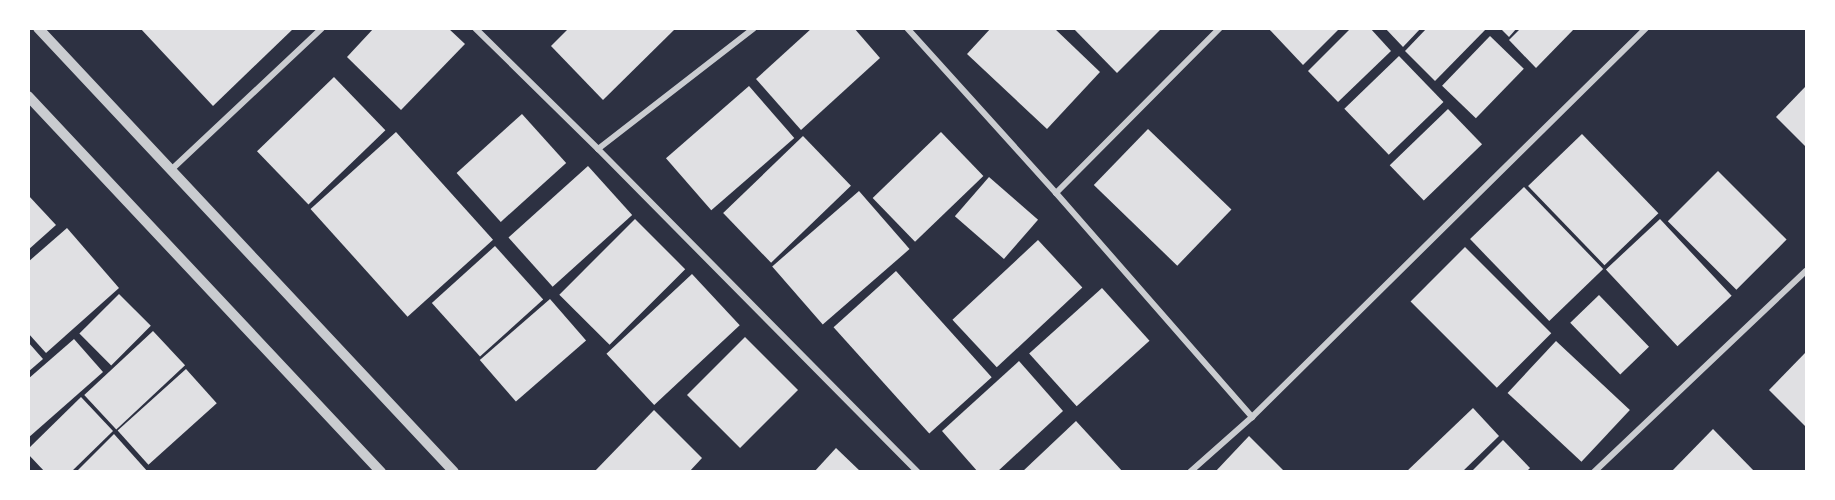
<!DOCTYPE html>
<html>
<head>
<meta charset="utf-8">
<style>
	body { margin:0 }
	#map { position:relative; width:1835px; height:500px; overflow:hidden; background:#2d3142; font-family:"Titillium Web",sans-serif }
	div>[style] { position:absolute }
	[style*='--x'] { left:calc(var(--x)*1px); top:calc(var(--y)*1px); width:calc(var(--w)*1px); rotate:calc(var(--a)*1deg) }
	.building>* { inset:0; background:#e0e0e3; transform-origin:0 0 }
	.minor>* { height:6px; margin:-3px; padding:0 3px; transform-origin:3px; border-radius:3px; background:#caccd0 }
	.tertiary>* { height:10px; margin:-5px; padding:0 5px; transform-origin:5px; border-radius:5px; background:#caccd0 }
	span { translate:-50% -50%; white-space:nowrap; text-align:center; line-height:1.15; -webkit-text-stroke:6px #fff; paint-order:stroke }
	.frame { position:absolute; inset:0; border:30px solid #fff; pointer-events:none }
</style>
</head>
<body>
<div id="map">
	<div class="building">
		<i style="clip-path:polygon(140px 28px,294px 28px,213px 106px)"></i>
		<i style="clip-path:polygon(374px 28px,448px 28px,465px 44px,401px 110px,347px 57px)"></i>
		<i style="clip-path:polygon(569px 28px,676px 28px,603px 100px,551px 46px)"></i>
		<i style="clip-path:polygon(812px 28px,854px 28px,880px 58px,801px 130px,756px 79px)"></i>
		<i style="clip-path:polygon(991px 28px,1054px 28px,1100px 72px,1047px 129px,967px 54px)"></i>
		<i style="clip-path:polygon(1073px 28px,1162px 28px,1117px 73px)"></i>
		<i style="clip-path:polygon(1268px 28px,1340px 28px,1303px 65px)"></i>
		<i style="clip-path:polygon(1351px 28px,1370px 28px,1391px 51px,1338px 102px,1308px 71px)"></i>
		<i style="clip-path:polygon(1385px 28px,1421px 28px,1403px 47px)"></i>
		<i style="clip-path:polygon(1427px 28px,1487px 28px,1435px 81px,1405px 51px)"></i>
		<i style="clip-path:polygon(1500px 28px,1517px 28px,1509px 37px)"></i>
		<i style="clip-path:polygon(1521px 28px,1575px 28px,1536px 68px,1509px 40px)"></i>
		<i style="left:1490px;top:36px;width:47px;height:69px;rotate:44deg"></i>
		<i style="left:1399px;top:56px;width:64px;height:76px;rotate:46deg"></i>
		<i style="left:334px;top:77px;width:74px;height:107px;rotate:46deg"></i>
		<i style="left:749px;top:86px;width:69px;height:110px;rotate:49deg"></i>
		<i style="clip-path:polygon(1806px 86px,1806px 147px,1776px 117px)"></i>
		<i style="left:1448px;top:109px;width:49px;height:81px;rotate:46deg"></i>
		<i style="left:522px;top:114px;width:66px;height:88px;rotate:48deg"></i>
		<i style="left:1148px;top:129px;width:116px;height:78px;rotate:44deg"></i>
		<i style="left:396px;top:132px;width:145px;height:115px;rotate:48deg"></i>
		<i style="left:941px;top:132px;width:61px;height:95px;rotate:46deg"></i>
		<i style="left:1582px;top:134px;width:110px;height:75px;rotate:46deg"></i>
		<i style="left:803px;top:136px;width:69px;height:111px;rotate:46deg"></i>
		<i style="left:588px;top:166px;width:66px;height:107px;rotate:48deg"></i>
		<i style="left:1718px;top:171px;width:97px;height:71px;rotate:45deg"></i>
		<i style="left:989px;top:177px;width:65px;height:52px;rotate:41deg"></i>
		<i style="left:1524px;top:187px;width:114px;height:75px;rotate:46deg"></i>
		<i style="left:859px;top:191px;width:77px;height:115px;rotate:49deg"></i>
		<i style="clip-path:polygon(28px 195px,56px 225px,28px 250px)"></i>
		<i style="left:635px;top:219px;width:71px;height:107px;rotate:45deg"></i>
		<i style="left:1660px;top:219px;width:105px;height:74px;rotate:47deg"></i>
		<i style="clip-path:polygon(67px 228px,119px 288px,46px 353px,28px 333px,28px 262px)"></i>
		<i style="left:1038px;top:240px;width:65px;height:117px;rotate:47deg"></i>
		<i style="left:495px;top:246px;width:72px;height:85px;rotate:48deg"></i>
		<i style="left:1465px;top:247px;width:122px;height:77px;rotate:45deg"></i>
		<i style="left:896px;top:271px;width:143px;height:84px;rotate:48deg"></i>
		<i style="left:692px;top:274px;width:70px;height:117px;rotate:47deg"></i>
		<i style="left:1102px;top:288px;width:71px;height:98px;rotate:48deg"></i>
		<i style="left:119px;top:294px;width:45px;height:56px;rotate:45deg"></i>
		<i style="left:1599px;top:295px;width:72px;height:40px;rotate:46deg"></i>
		<i style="left:550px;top:299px;width:55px;height:93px;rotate:49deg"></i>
		<i style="left:153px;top:331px;width:47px;height:94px;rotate:47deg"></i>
		<i style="left:745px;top:337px;width:75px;height:82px;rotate:45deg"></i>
		<i style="clip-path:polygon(74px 339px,103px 372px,28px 438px,28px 379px)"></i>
		<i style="left:1556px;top:341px;width:101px;height:71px;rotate:43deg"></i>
		<i style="clip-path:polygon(28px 342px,43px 359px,28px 372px)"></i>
		<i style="clip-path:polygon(1806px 352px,1806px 427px,1769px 390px)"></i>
		<i style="clip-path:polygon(1019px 361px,1063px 411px,997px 472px,978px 472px,942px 431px)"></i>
		<i style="left:186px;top:369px;width:46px;height:92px;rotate:48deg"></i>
		<i style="clip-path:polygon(81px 397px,113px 431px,71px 472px,45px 472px,28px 454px,28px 449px)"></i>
		<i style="clip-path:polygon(1473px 408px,1499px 436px,1462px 472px,1406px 472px)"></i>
		<i style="clip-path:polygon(654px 410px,702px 458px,689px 472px,594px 472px)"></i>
		<i style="clip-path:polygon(1076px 421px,1123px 472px,1022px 472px)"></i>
		<i style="clip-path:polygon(1713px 429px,1755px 472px,1671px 472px)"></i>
		<i style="clip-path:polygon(114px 434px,148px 472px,76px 472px)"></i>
		<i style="clip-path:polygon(1249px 436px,1285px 472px,1215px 472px)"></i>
		<i style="clip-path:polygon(1503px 440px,1530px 468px,1526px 472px,1471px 472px)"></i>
		<i style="clip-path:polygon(836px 448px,861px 472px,814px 472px)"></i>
	</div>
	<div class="minor">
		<i style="--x:475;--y:28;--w:173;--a:44.5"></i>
		<i style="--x:598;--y:149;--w:197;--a:-37.8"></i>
		<i style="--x:907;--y:28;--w:222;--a:47.9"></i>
		<i style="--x:1056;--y:193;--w:233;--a:-45.2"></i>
		<i style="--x:598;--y:149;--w:455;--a:45.3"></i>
		<i style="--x:171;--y:170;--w:207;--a:-43.2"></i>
		<i style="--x:1056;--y:193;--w:298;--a:48.8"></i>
		<i style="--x:1190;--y:472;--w:83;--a:-41.6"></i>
		<i style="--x:1252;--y:417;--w:554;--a:-44.63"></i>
		<i style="--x:1594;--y:472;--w:292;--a:-43.5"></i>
	</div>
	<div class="tertiary">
		<i style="--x:38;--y:28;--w:608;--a:46.86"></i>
		<i style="--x:28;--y:96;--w:516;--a:46.81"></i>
	</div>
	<div class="frame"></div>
</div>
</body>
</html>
